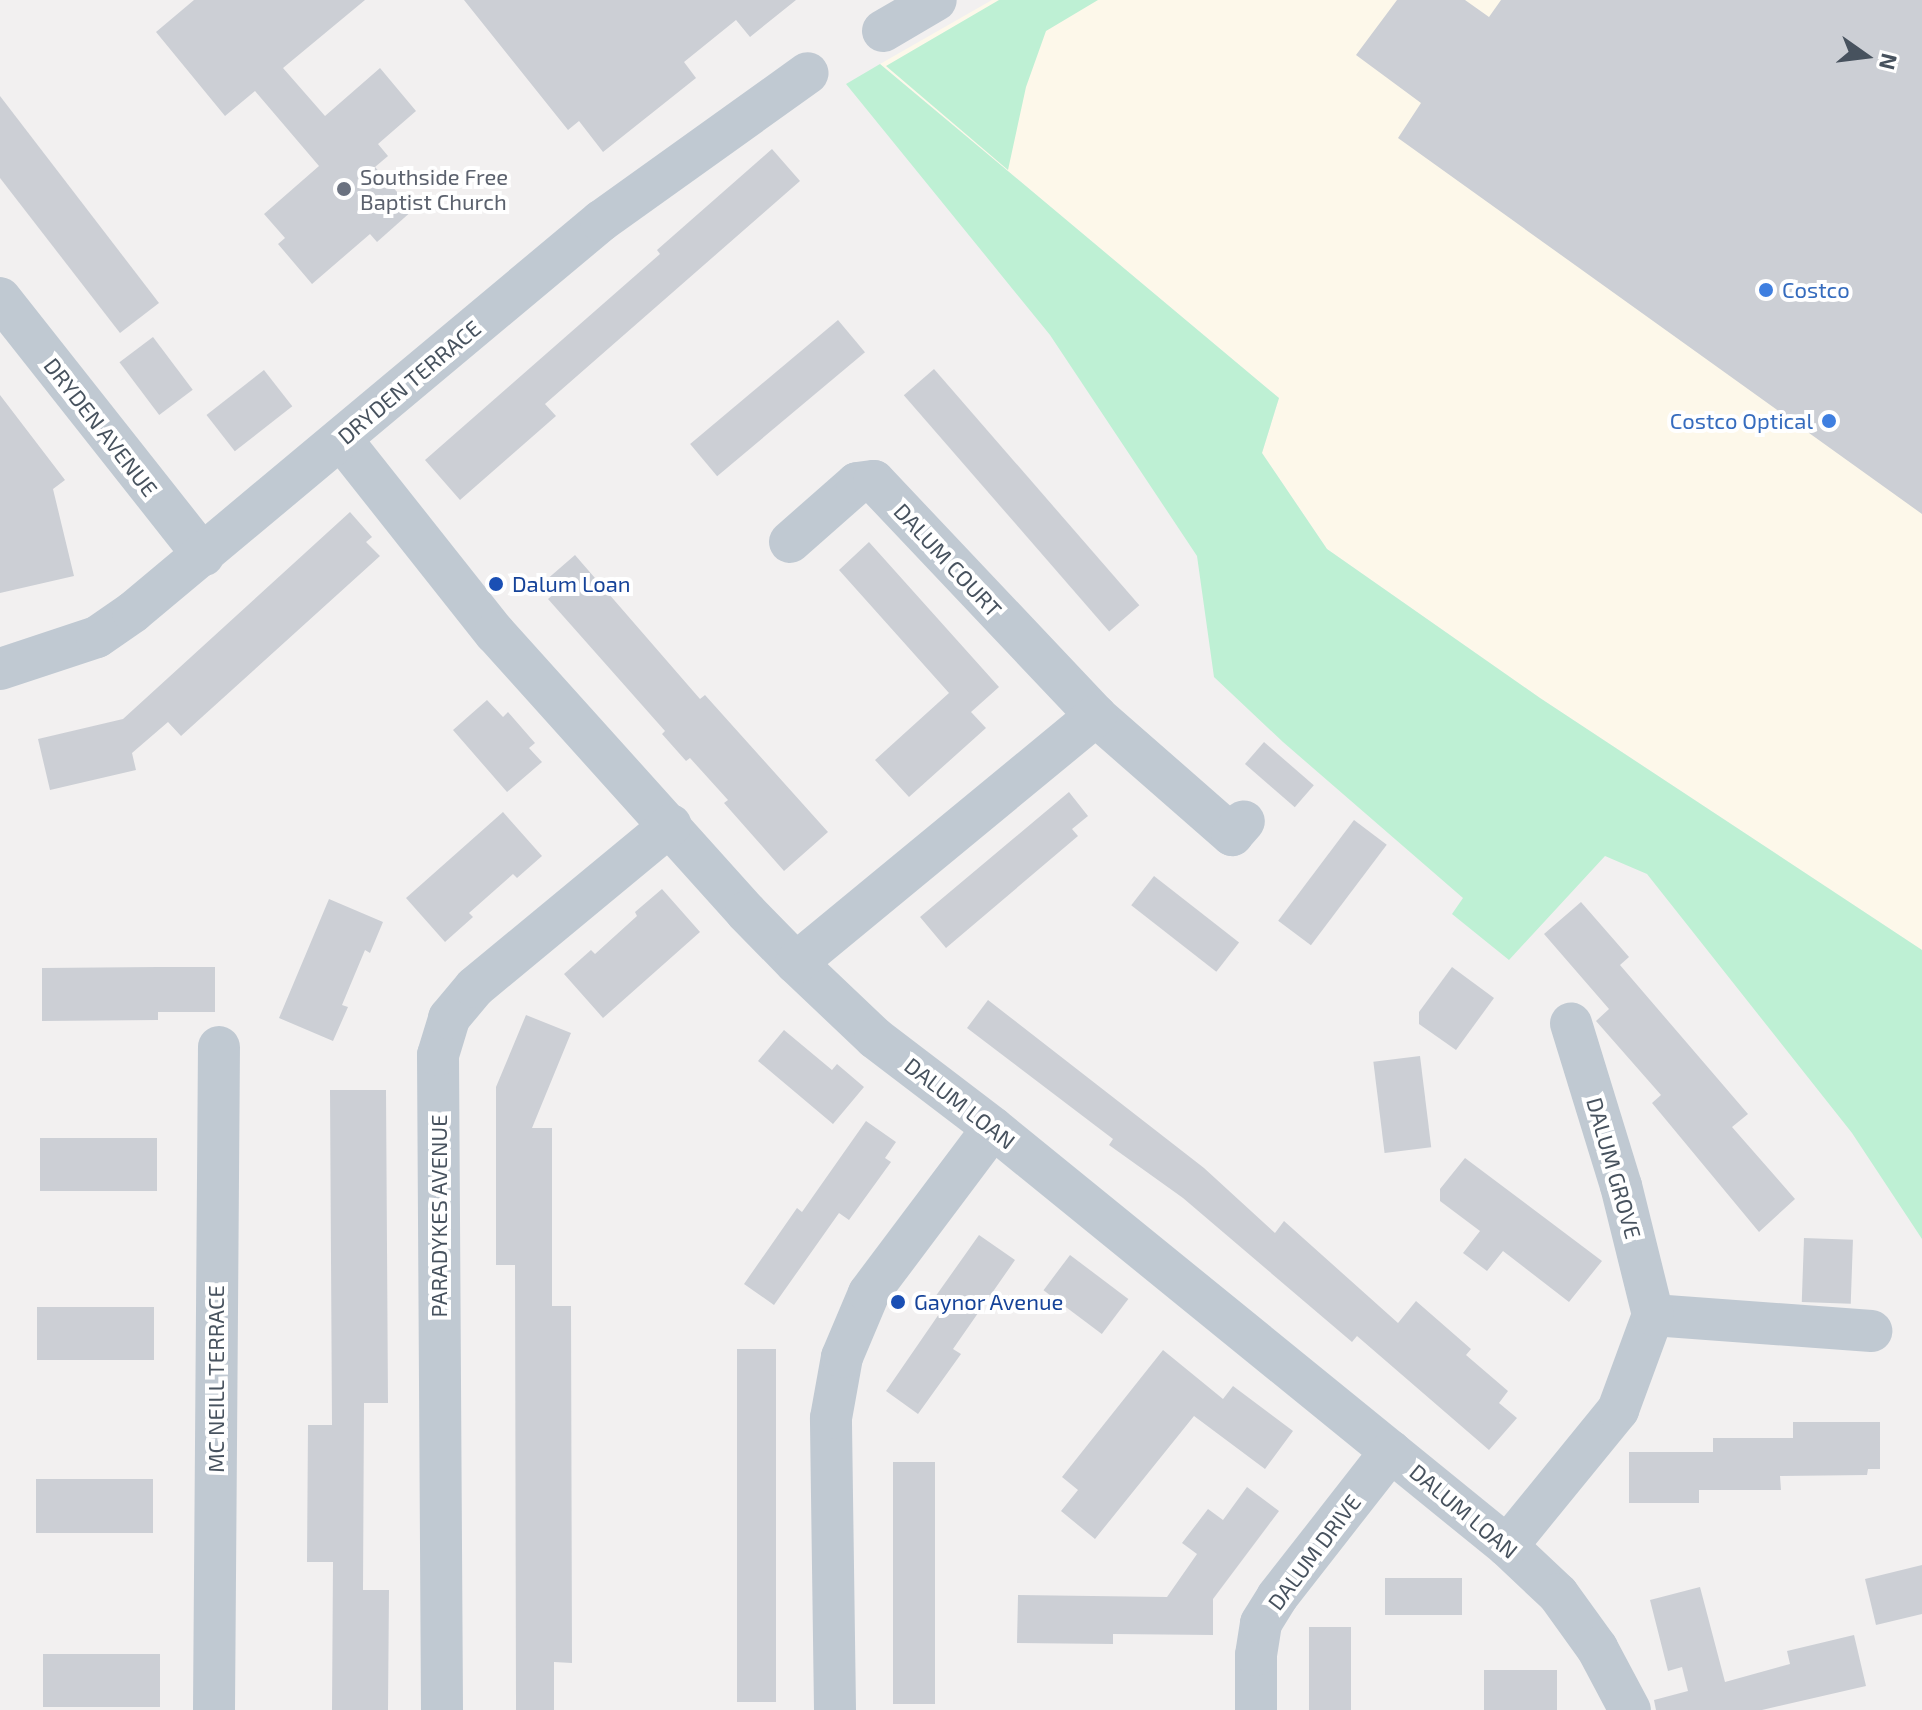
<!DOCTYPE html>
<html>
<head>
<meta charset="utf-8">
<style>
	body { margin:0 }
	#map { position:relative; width:1922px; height:1710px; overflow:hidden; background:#f2f0f0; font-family:"Exo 2",sans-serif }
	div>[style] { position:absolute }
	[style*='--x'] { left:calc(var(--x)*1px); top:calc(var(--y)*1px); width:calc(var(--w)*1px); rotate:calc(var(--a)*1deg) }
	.commercial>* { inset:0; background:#fdf8ea }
	.green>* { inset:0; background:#bef0d4 }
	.building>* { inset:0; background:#cccfd5; transform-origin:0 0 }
	.minor>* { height:42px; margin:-21px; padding:0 21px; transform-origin:21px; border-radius:21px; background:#c0c9d2 }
	.dots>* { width:22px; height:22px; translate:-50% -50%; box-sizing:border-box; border:4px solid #fff; border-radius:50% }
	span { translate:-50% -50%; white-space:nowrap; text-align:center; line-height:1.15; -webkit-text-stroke:8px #fff; paint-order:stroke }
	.worship-label { font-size:22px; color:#5b616d }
	.left { translate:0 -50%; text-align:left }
	.shop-label { font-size:22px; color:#366cbe }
	.right { translate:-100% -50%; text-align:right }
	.street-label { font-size:22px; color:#47525e }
	.transit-label { font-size:22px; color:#164399 }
	.north { position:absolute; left:1826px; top:16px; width:80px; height:80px; -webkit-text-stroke:6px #fff; paint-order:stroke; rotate:104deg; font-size:22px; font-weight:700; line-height:32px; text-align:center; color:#47525e }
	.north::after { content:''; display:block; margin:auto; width:28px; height:36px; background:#47525e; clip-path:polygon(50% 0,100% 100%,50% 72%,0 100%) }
</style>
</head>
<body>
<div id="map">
	<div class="commercial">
		<i style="clip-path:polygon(992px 0,1922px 0,1922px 950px,1540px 698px,1327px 549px,1262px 453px,1279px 398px,880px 64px)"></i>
	</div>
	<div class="green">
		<i style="clip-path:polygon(999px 0,1098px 0,1046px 31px,1026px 87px,1008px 170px,886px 66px)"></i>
		<i style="clip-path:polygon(880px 64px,1279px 398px,1262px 453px,1327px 549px,1540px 698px,1922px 950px,1922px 1239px,1852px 1133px,1647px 874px,1605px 856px,1509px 960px,1452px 914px,1463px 898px,1283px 742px,1214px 677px,1197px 556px,1050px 335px,846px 84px)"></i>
	</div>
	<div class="building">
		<i style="clip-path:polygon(194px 0,365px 0,283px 68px,325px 116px,380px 68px,416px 111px,378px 144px,388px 156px,375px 167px,413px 210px,377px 242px,370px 234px,312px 284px,278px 244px,285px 238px,264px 214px,319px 166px,255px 91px,225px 116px,156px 32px)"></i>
		<i style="clip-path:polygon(464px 0,796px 0,750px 37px,736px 20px,684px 62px,696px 78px,603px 152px,579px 121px,568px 130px)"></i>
		<i style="clip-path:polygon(1397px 0,1465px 0,1489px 17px,1501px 0,1922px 0,1922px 514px,1398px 138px,1421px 103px,1356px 55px)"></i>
		<i style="clip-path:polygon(0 96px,159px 303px,120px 333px,0 178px)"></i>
		<i style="clip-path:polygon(772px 149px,800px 181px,545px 404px,556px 416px,460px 500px,425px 460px,660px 254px,657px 250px)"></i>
		<i style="left:838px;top:320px;width:42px;height:193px;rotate:50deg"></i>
		<i style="left:153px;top:337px;width:66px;height:42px;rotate:53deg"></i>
		<i style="left:934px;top:369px;width:313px;height:40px;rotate:49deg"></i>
		<i style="left:264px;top:370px;width:46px;height:73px;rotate:52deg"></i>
		<i style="clip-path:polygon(0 395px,65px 480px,53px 489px,74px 576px,0 593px)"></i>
		<i style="clip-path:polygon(350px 512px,372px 537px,366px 542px,380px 556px,181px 736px,168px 722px,132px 753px,136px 770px,50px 790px,38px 739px,123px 719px)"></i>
		<i style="clip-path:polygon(869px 542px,999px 687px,971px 712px,986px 728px,909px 797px,875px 760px,949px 693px,839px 570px)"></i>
		<i style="clip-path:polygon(575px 555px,700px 699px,705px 695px,828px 832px,784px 871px,724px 803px,728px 800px,690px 758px,686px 761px,662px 734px,665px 731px,548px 599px,555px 593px,545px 581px)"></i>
		<i style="clip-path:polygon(487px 700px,503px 717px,508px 712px,535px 743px,529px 748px,542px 762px,507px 792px,453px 730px)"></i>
		<i style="left:1264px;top:742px;width:66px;height:29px;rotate:41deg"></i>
		<i style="clip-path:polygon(1069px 792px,1088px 816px,1072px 829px,1078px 836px,946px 948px,920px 917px)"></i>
		<i style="clip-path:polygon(503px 812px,542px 856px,517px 878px,513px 874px,469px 913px,473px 917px,445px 942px,406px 898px)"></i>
		<i style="left:1354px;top:820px;width:41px;height:126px;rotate:37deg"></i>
		<i style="left:1154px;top:876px;width:108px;height:37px;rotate:38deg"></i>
		<i style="clip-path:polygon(662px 889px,700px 932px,603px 1018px,564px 974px,591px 950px,595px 954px,637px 916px,635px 912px)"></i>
		<i style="clip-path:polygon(329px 899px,383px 922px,370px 953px,365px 950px,342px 1005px,348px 1007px,333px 1041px,279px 1018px)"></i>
		<i style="clip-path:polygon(1581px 902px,1629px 957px,1620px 965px,1748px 1114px,1732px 1127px,1795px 1199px,1759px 1232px,1652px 1103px,1661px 1095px,1596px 1021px,1609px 1009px,1544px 934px)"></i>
		<i style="clip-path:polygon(158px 967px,215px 967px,215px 1012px,158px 1012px,158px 1020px,42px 1021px,42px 968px)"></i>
		<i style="clip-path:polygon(1452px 967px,1494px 998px,1456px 1050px,1419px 1024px,1419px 1012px)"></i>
		<i style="clip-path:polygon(988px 1000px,1204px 1168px,1275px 1233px,1284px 1221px,1398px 1323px,1416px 1301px,1471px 1349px,1466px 1355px,1508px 1391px,1499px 1403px,1517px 1418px,1489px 1450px,1357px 1336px,1352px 1342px,1183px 1198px,1109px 1145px,1113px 1139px,967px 1028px)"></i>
		<i style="clip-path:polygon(526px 1015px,571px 1033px,532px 1128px,552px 1128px,552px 1306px,571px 1306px,572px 1663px,554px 1662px,554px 1710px,516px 1710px,515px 1265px,496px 1265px,496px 1087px)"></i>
		<i style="clip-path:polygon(784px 1030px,832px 1070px,837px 1064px,864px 1087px,833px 1124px,758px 1061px)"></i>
		<i style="left:1420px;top:1056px;width:92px;height:47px;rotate:83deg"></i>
		<i style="clip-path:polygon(330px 1090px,386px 1090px,388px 1403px,364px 1403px,363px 1590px,389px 1590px,388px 1710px,332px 1710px,333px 1562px,307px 1562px,308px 1425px,332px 1425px)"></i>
		<i style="clip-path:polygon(866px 1121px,896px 1142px,885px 1158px,891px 1162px,849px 1220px,839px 1213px,774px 1305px,744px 1284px,797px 1208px,802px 1212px)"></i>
		<i style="left:157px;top:1138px;width:53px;height:117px;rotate:90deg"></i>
		<i style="clip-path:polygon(1465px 1158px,1602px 1261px,1569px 1302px,1503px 1251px,1487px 1271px,1463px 1253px,1480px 1231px,1440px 1201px,1440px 1189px)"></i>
		<i style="clip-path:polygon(979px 1235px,1015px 1260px,953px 1349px,961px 1354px,918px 1414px,886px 1391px,939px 1314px,928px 1307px)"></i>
		<i style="left:1804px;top:1238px;width:49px;height:64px;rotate:2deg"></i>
		<i style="left:1070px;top:1255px;width:73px;height:44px;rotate:37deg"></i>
		<i style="left:154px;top:1307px;width:53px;height:117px;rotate:90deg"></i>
		<i style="left:737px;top:1349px;width:39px;height:353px"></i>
		<i style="clip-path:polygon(1163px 1350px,1223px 1399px,1233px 1386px,1293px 1431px,1265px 1469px,1194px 1416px,1095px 1539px,1061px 1511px,1078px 1490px,1062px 1477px)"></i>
		<i style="clip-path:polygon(1793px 1422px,1880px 1422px,1880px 1469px,1868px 1469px,1867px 1475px,1780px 1476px,1781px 1490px,1699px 1490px,1699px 1503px,1629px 1503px,1629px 1452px,1713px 1452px,1713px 1438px,1793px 1438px)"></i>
		<i style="left:893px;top:1462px;width:42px;height:242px"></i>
		<i style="left:153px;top:1479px;width:54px;height:117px;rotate:90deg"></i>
		<i style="clip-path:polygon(1247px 1487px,1279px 1511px,1213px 1599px,1213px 1635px,1113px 1634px,1113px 1644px,1017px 1643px,1018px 1595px,1167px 1597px,1197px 1554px,1182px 1543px,1208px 1509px,1223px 1520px)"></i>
		<i style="clip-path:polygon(1922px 1565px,1922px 1614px,1876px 1625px,1865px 1579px)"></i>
		<i style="left:1385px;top:1578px;width:77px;height:37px"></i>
		<i style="clip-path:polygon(1700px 1587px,1725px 1682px,1790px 1664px,1787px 1651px,1854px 1635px,1866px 1686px,1762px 1710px,1656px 1710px,1654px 1700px,1688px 1691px,1682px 1667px,1668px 1671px,1650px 1600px)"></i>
		<i style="left:1309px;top:1627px;width:42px;height:83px"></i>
		<i style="left:43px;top:1654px;width:117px;height:53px"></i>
		<i style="left:1484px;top:1670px;width:73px;height:40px"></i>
	</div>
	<div class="minor">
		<i style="--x:883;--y:31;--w:61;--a:-30.3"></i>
		<i style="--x:0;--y:298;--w:328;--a:51.7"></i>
		<i style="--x:341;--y:439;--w:248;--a:51.6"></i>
		<i style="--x:495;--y:633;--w:375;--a:48"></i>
		<i style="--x:746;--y:912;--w:71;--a:45.6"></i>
		<i style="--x:796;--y:963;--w:109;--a:43.5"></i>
		<i style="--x:875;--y:1038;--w:148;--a:37.3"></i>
		<i style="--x:993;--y:1128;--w:663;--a:39.12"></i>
		<i style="--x:1507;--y:1546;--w:70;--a:43.3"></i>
		<i style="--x:1558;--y:1594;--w:67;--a:54.2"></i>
		<i style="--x:1597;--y:1648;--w:70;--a:62"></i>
		<i style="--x:790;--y:542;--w:89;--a:-41.4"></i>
		<i style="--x:857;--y:483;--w:17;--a:-7"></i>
		<i style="--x:874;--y:481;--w:323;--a:46.6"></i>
		<i style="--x:1096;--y:716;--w:181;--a:41.2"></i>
		<i style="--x:1232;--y:835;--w:18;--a:-49"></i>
		<i style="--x:0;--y:669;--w:102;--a:-18.3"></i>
		<i style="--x:97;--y:637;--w:44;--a:-34.8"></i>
		<i style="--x:133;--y:612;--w:610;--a:-39.88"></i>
		<i style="--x:601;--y:221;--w:254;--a:-35.6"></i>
		<i style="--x:796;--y:963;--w:389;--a:-39.5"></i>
		<i style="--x:1653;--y:1315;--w:219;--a:4.2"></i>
		<i style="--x:1507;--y:1546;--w:176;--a:-50.8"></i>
		<i style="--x:1618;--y:1410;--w:101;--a:-69.8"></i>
		<i style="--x:1653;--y:1315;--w:133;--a:-103.9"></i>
		<i style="--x:1621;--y:1186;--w:170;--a:-107.1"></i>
		<i style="--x:214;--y:1710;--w:663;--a:-89.57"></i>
		<i style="--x:442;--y:1710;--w:655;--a:-90.35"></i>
		<i style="--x:438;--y:1055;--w:39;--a:-73"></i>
		<i style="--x:449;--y:1018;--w:40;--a:-50"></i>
		<i style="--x:475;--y:987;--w:254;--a:-39.6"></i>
		<i style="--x:835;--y:1710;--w:292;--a:-90.8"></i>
		<i style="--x:831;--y:1418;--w:62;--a:-79.8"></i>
		<i style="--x:842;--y:1357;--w:69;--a:-67.1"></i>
		<i style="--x:869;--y:1293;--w:206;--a:-53.1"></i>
		<i style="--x:1256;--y:1710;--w:55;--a:-90"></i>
		<i style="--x:1256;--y:1655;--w:32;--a:-81"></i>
		<i style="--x:1261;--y:1623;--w:31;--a:-58"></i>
		<i style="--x:1277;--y:1597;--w:185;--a:-52"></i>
	</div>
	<div class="dots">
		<i style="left:344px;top:189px;background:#6b7280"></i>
		<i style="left:1766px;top:290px;background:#3f7fe0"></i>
		<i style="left:1829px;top:421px;background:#3f7fe0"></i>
		<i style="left:496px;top:584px;background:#1a4fb4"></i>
		<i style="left:898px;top:1302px;background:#1a4fb4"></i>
	</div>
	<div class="worship-label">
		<span class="left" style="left:360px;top:189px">Southside Free<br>Baptist Church</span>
	</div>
	<div class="shop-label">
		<span class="left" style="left:1782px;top:290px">Costco</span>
		<span class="right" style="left:1813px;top:421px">Costco Optical</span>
	</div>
	<div class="street-label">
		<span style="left:409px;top:382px;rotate:-40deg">DRYDEN TERRACE</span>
		<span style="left:101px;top:427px;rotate:52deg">DRYDEN AVENUE</span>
		<span style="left:948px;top:560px;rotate:47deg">DALUM COURT</span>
		<span style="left:960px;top:1103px;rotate:38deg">DALUM LOAN</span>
		<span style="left:1614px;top:1168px;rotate:74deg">DALUM GROVE</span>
		<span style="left:439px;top:1216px;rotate:-90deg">PARADYKES AVENUE</span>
		<span style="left:216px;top:1379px;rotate:-90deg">MC NEILL TERRACE</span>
		<span style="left:1464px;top:1511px;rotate:40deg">DALUM LOAN</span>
		<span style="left:1314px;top:1552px;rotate:-53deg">DALUM DRIVE</span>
	</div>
	<div class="transit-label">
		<span class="left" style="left:512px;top:584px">Dalum Loan</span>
		<span class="left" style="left:914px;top:1302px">Gaynor Avenue</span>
	</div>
	<div class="north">N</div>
</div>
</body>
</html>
